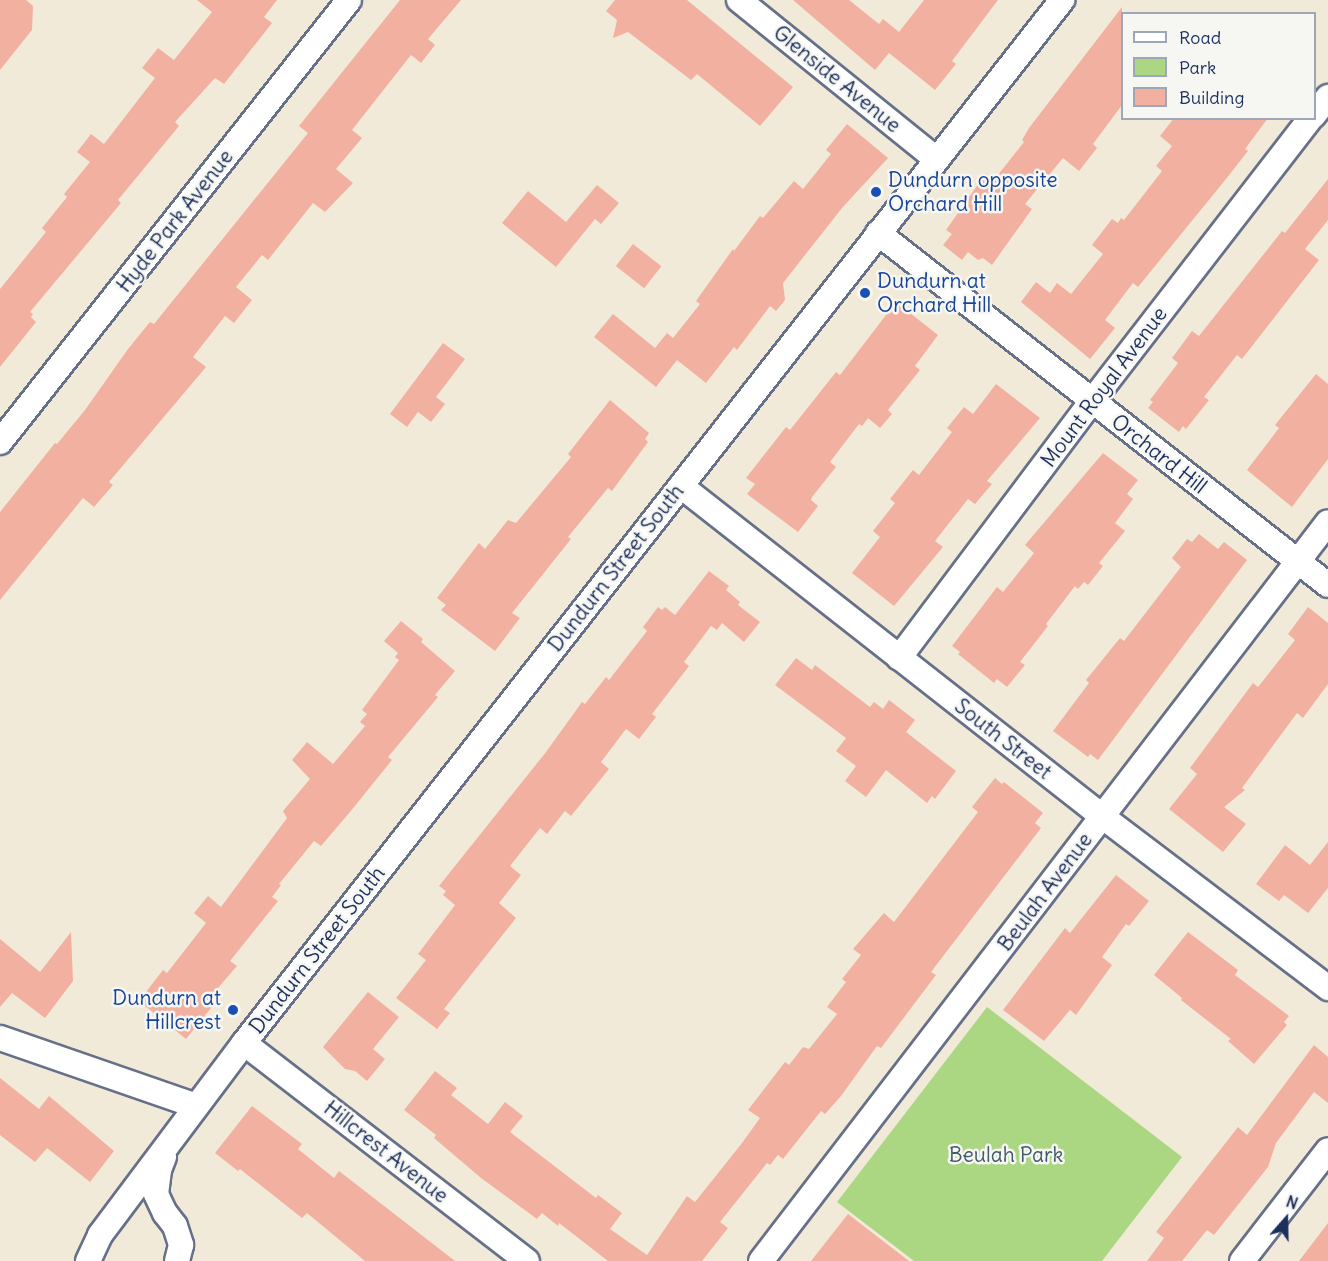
<!DOCTYPE html>
<html>
<head>
<meta charset="utf-8">
<style>
	body { margin:0 }
	#map { position:relative; width:1328px; height:1261px; overflow:hidden; background:#f2ead8; font-family:Delius,sans-serif }
	div>[style] { position:absolute }
	[style*='--x'] { left:calc(var(--x)*1px); top:calc(var(--y)*1px); width:calc(var(--w)*1px); rotate:calc(var(--a)*1deg) }
	.green>* { inset:0; background:#abd682 }
	.building>* { inset:0; background:#f2b1a0; transform-origin:0 0 }
	.roads { filter:drop-shadow(2px 0 #667089) drop-shadow(-2px 0 #667089) drop-shadow(0 2px #667089) drop-shadow(0 -2px #667089) }
	.street>* { height:24px; margin:-12px; padding:0 12px; transform-origin:12px; border-radius:12px; background:#fff }
	.dots>* { width:16px; height:16px; translate:-50% -50%; box-sizing:border-box; border:3px solid #f6f6f2; border-radius:50% }
	span { translate:-50% -50%; white-space:nowrap; text-align:center; line-height:1.15; -webkit-text-stroke:5px #f6f6f2; paint-order:stroke }
	.street-label { font-size:21px; color:#1b2f5e }
	.transit-label { font-size:21px; color:#164399 }
	.left { translate:0 -50%; text-align:left }
	.right { translate:-100% -50%; text-align:right }
	.park-label { font-size:21px; color:#3f5967 }
	.legend { position:absolute; left:1121px; top:12px; width:195px; height:108px; box-sizing:border-box; background:#f6f6f2; border:2px solid #9ea6b7; margin:0; padding:8px 10px; list-style:none; font-size:18px; color:#1b2f5e }
	.legend li { display:flex; align-items:center; gap:12px; height:30px }
	.legend b { width:30px; border:2px solid #9ea6b7 }
	.north { position:absolute; left:1256px; top:1189px; width:60px; height:60px; -webkit-text-stroke:4px #f6f6f2; paint-order:stroke; rotate:20deg; font-size:16px; font-weight:700; line-height:24px; text-align:center; color:#1b2f5e }
	.north::after { content:''; display:block; margin:auto; width:21px; height:27px; background:#1b2f5e; clip-path:polygon(50% 0,100% 100%,50% 72%,0 100%) }
</style>
</head>
<body>
<div id="map">
	<div class="green">
		<i style="clip-path:polygon(987px 1007px,1182px 1157px,1102px 1261px,914px 1261px,837px 1202px)"></i>
	</div>
	<div class="building">
		<i style="clip-path:polygon(0 0,26px 0,33px 6px,32px 30px,0 70px)"></i>
		<i style="clip-path:polygon(197px 0,277px 0,264px 17px,272px 23px,224px 84px,215px 78px,175px 122px,179px 126px,118px 200px,121px 203px,30px 312px,33px 314px,31px 317px,36px 322px,0 367px,0 289px,46px 232px,42px 228px,67px 197px,64px 194px,90px 162px,77px 152px,91px 134px,104px 144px,155px 78px,142px 68px,158px 48px,174px 60px,212px 12px)"></i>
		<i style="clip-path:polygon(400px 0,461px 0,428px 39px,435px 45px,421px 63px,411px 55px,352px 130px,362px 138px,336px 169px,353px 183px,325px 212px,313px 203px,268px 260px,262px 255px,236px 287px,252px 300px,234px 323px,225px 316px,193px 357px,206px 367px,109px 482px,113px 485px,94px 507px,83px 498px,0 600px,0 512px,55px 443px,57px 444px,85px 410px,128px 349px,150px 322px,154px 324px,308px 133px,299px 126px)"></i>
		<i style="clip-path:polygon(615px 0,687px 0,793px 87px,760px 126px,697px 74px,691px 80px,628px 32px,613px 38px,617px 20px,606px 11px)"></i>
		<i style="clip-path:polygon(793px 0,849px 0,879px 24px,883px 19px,899px 32px,924px 0,998px 0,952px 61px,956px 64px,935px 90px,889px 53px,875px 70px)"></i>
		<i style="clip-path:polygon(1122px 7px,1122px 105px,1093px 144px,1097px 148px,1079px 171px,1063px 158px,1025px 204px,1032px 209px,992px 265px,983px 258px,978px 260px,968px 252px,962px 260px,943px 245px,952px 234px,946px 230px,986px 173px,994px 180px,1024px 142px,1022px 140px,1029px 128px)"></i>
		<i style="clip-path:polygon(1174px 118px,1268px 118px,1245px 149px,1248px 151px,1226px 179px,1138px 287px,1133px 283px,1105px 320px,1115px 328px,1090px 359px,1021px 302px,1036px 282px,1050px 293px,1057px 283px,1071px 294px,1103px 254px,1092px 245px,1112px 219px,1118px 223px,1121px 218px,1124px 220px,1162px 171px,1156px 166px,1172px 146px,1160px 136px)"></i>
		<i style="clip-path:polygon(847px 124px,888px 158px,842px 208px,783px 283px,785px 300px,776px 311px,770px 306px,737px 350px,734px 347px,706px 383px,677px 360px,656px 387px,594px 337px,613px 314px,655px 348px,667px 333px,673px 338px,700px 304px,696px 301px,733px 249px,734px 251px,760px 216px,763px 218px,794px 181px,803px 189px,831px 154px,826px 150px)"></i>
		<i style="clip-path:polygon(1328px 179px,1328px 220px,1305px 249px,1319px 260px,1242px 359px,1237px 355px,1204px 397px,1209px 400px,1186px 429px,1183px 426px,1179px 432px,1148px 408px,1153px 402px,1150px 400px,1178px 363px,1172px 358px,1192px 331px,1199px 336px,1282px 231px,1285px 233px)"></i>
		<i style="clip-path:polygon(597px 185px,619px 203px,601px 224px,595px 219px,556px 267px,502px 223px,528px 191px,566px 222px)"></i>
		<i style="left:633px;top:244px;width:36px;height:28px;rotate:38deg"></i>
		<i style="clip-path:polygon(896px 302px,938px 335px,915px 366px,920px 370px,888px 410px,892px 414px,880px 428px,868px 418px,862px 426px,859px 424px,830px 462px,836px 467px,812px 497px,811px 500px,818px 506px,798px 532px,747px 494px,755px 484px,746px 478px,786px 427px,790px 430px,836px 372px,840px 375px)"></i>
		<i style="clip-path:polygon(443px 343px,465px 359px,436px 397px,445px 404px,431px 422px,418px 412px,407px 427px,390px 414px)"></i>
		<i style="clip-path:polygon(1316px 374px,1328px 384px,1328px 459px,1292px 507px,1247px 470px,1279px 428px,1275px 425px)"></i>
		<i style="clip-path:polygon(996px 384px,1040px 418px,987px 481px,992px 484px,975px 504px,968px 499px,935px 541px,943px 547px,894px 606px,852px 573px,880px 537px,873px 531px,895px 503px,890px 499px,913px 470px,919px 475px,952px 432px,947px 428px,964px 407px,973px 414px)"></i>
		<i style="clip-path:polygon(610px 400px,649px 433px,645px 439px,648px 442px,612px 491px,608px 488px,568px 537px,571px 539px,512px 613px,520px 618px,495px 651px,441px 610px,446px 605px,437px 598px,479px 543px,485px 549px,508px 520px,516px 523px,571px 457px,568px 454px)"></i>
		<i style="clip-path:polygon(1103px 453px,1138px 480px,1127px 494px,1133px 499px,1115px 523px,1125px 531px,1099px 563px,1103px 566px,1088px 585px,1084px 582px,1078px 589px,1075px 586px,1046px 624px,1048px 626px,1020px 662px,1025px 665px,1007px 687px,997px 679px,994px 683px,958px 654px,960px 652px,952px 646px,997px 587px,1003px 592px,1034px 553px,1025px 545px)"></i>
		<i style="clip-path:polygon(1199px 534px,1218px 549px,1224px 542px,1247px 560px,1098px 760px,1090px 754px,1088px 757px,1053px 731px,1089px 683px,1086px 680px,1120px 638px,1124px 641px,1181px 567px,1172px 558px,1187px 539px,1192px 542px)"></i>
		<i style="clip-path:polygon(709px 571px,729px 586px,726px 590px,740px 602px,738px 605px,760px 622px,744px 642px,722px 623px,717px 630px,711px 626px,684px 662px,689px 666px,652px 714px,656px 717px,639px 739px,626px 729px,601px 762px,609px 769px,571px 816px,565px 811px,547px 834px,540px 828px,510px 866px,521px 875px,499px 903px,516px 918px,444px 1009px,450px 1013px,437px 1029px,396px 998px,426px 960px,418px 954px,455px 905px,443px 895px,446px 891px,439px 886px,546px 752px,582px 702px,585px 704px,606px 677px,609px 680px,647px 631px,643px 627px,658px 607px,662px 610px,665px 607px,675px 615px)"></i>
		<i style="clip-path:polygon(1308px 607px,1328px 623px,1328px 684px,1303px 718px,1297px 713px,1242px 788px,1245px 790px,1224px 807px,1246px 824px,1223px 852px,1169px 809px,1197px 774px,1190px 768px,1253px 683px,1258px 687px,1295px 640px,1288px 634px)"></i>
		<i style="clip-path:polygon(401px 621px,423px 639px,421px 642px,455px 671px,435px 695px,438px 697px,388px 757px,392px 760px,350px 812px,321px 846px,314px 841px,279px 884px,281px 885px,272px 897px,278px 901px,230px 961px,237px 966px,205px 1003px,211px 1008px,186px 1039px,139px 1001px,163px 970px,167px 973px,206px 923px,194px 913px,208px 896px,221px 907px,287px 818px,283px 811px,310px 779px,292px 760px,307px 742px,333px 764px,365px 726px,360px 722px,367px 714px,362px 710px,399px 660px,395px 657px,398px 653px,384px 641px)"></i>
		<i style="clip-path:polygon(796px 658px,812px 670px,815px 665px,870px 707px,874px 702px,883px 709px,889px 700px,915px 720px,906px 732px,956px 771px,935px 799px,932px 796px,927px 803px,886px 770px,866px 797px,845px 781px,856px 766px,836px 751px,846px 738px,775px 685px)"></i>
		<i style="clip-path:polygon(995px 778px,1002px 784px,1004px 782px,1043px 813px,1035px 823px,1041px 828px,931px 972px,936px 975px,881px 1048px,877px 1046px,841px 1096px,825px 1114px,821px 1111px,783px 1159px,778px 1155px,770px 1165px,767px 1163px,720px 1222px,728px 1228px,702px 1261px,608px 1261px,559px 1223px,558px 1226px,542px 1213px,537px 1219px,481px 1178px,434px 1138px,436px 1135px,404px 1110px,435px 1071px,457px 1088px,451px 1095px,488px 1124px,505px 1102px,523px 1116px,510px 1132px,596px 1198px,598px 1195px,622px 1213px,610px 1229px,647px 1255px,687px 1196px,695px 1202px,742px 1143px,760px 1118px,748px 1110px,785px 1062px,789px 1065px,803px 1047px,809px 1049px,837px 1014px,827px 1007px,846px 982px,842px 979px,861px 955px,853px 949px,884px 913px,894px 922px,978px 812px,972px 807px)"></i>
		<i style="clip-path:polygon(1328px 842px,1328px 888px,1308px 913px,1284px 895px,1279px 901px,1256px 884px,1285px 845px,1310px 865px)"></i>
		<i style="clip-path:polygon(1116px 875px,1149px 901px,1129px 926px,1126px 924px,1102px 957px,1112px 965px,1076px 1015px,1070px 1010px,1044px 1041px,1003px 1010px,1065px 928px,1070px 933px)"></i>
		<i style="clip-path:polygon(71px 932px,73px 981px,45px 1018px,12px 993px,0 1007px,0 939px,40px 972px)"></i>
		<i style="clip-path:polygon(1188px 932px,1238px 970px,1235px 975px,1289px 1016px,1284px 1022px,1287px 1025px,1254px 1064px,1228px 1041px,1231px 1039px,1181px 1000px,1182px 998px,1154px 975px)"></i>
		<i style="clip-path:polygon(368px 992px,399px 1017px,373px 1049px,385px 1059px,367px 1081px,355px 1071px,345px 1069px,323px 1047px)"></i>
		<i style="clip-path:polygon(1314px 1045px,1328px 1057px,1328px 1103px,1314px 1092px,1276px 1143px,1268px 1167px,1214px 1235px,1207px 1230px,1182px 1261px,1147px 1261px,1164px 1238px,1156px 1232px,1238px 1127px,1247px 1135px)"></i>
		<i style="clip-path:polygon(0 1078px,39px 1109px,49px 1096px,114px 1151px,90px 1182px,47px 1148px,35px 1162px,0 1135px)"></i>
		<i style="clip-path:polygon(252px 1106px,302px 1144px,298px 1149px,334px 1178px,339px 1171px,455px 1261px,365px 1261px,307px 1213px,302px 1218px,240px 1169px,238px 1171px,215px 1153px)"></i>
		<i style="clip-path:polygon(848px 1214px,909px 1261px,811px 1261px)"></i>
		<i style="clip-path:polygon(1328px 1223px,1328px 1261px,1299px 1261px)"></i>
	</div>
	<div class="roads">
		<div class="street">
			<i style="--x:739;--y:0;--w:253;--a:38.9"></i>
			<i style="--x:1314;--y:115;--w:23;--a:-52"></i>
			<i style="--x:878;--y:233;--w:571;--a:38.03"></i>
			<i style="--x:0;--y:442;--w:563;--a:-51.71"></i>
			<i style="--x:681;--y:486;--w:536;--a:38.11"></i>
			<i style="--x:1103;--y:817;--w:283;--a:37.2"></i>
			<i style="--x:899;--y:658;--w:321;--a:-53.1"></i>
			<i style="--x:1092;--y:401;--w:358;--a:-52.3"></i>
			<i style="--x:0;--y:1038;--w:207;--a:19.1"></i>
			<i style="--x:244;--y:1043;--w:357;--a:37.6"></i>
			<i style="--x:164;--y:1157;--w:14;--a:111"></i>
			<i style="--x:159;--y:1170;--w:24;--a:97"></i>
			<i style="--x:156;--y:1194;--w:21;--a:65"></i>
			<i style="--x:165;--y:1213;--w:16;--a:52"></i>
			<i style="--x:175;--y:1226;--w:20;--a:72"></i>
			<i style="--x:181;--y:1245;--w:16;--a:104"></i>
			<i style="--x:88;--y:1261;--w:29;--a:-65"></i>
			<i style="--x:100;--y:1235;--w:240;--a:-53.1"></i>
			<i style="--x:244;--y:1043;--w:1326;--a:-51.89"></i>
			<i style="--x:761;--y:1261;--w:931;--a:-52.5"></i>
			<i style="--x:1242;--y:1261;--w:140;--a:-52.2"></i>
		</div>
	</div>
	<div class="dots">
		<i style="left:876px;top:192px;background:#1a4fb4"></i>
		<i style="left:865px;top:293px;background:#1a4fb4"></i>
		<i style="left:233px;top:1010px;background:#1a4fb4"></i>
	</div>
	<div class="street-label">
		<span style="left:837px;top:79px;rotate:39deg">Glenside Avenue</span>
		<span style="left:175px;top:221px;rotate:-52deg">Hyde Park Avenue</span>
		<span style="left:1104px;top:387px;rotate:-53deg">Mount Royal Avenue</span>
		<span style="left:1159px;top:454px;rotate:38deg">Orchard Hill</span>
		<span style="left:616px;top:568px;rotate:-52deg">Dundurn Street South</span>
		<span style="left:1003px;top:739px;rotate:38deg">South Street</span>
		<span style="left:1045px;top:892px;rotate:-53deg">Beulah Avenue</span>
		<span style="left:317px;top:950px;rotate:-52deg">Dundurn Street South</span>
		<span style="left:386px;top:1152px;rotate:38deg">Hillcrest Avenue</span>
	</div>
	<div class="transit-label">
		<span class="left" style="left:888px;top:192px">Dundurn opposite<br>Orchard Hill</span>
		<span class="left" style="left:877px;top:293px">Dundurn at<br>Orchard Hill</span>
		<span class="right" style="left:221px;top:1010px">Dundurn at<br>Hillcrest</span>
	</div>
	<div class="park-label">
		<span style="left:1006px;top:1155px">Beulah Park</span>
	</div>
	<ul class="legend">
	<li><b style="height:8px;background:#fff"></b>Road</li>
	<li><b style="height:16px;background:#abd682"></b>Park</li>
	<li><b style="height:16px;background:#f2b1a0"></b>Building</li>
	</ul>
	<div class="north">N</div>
</div>
</body>
</html>
